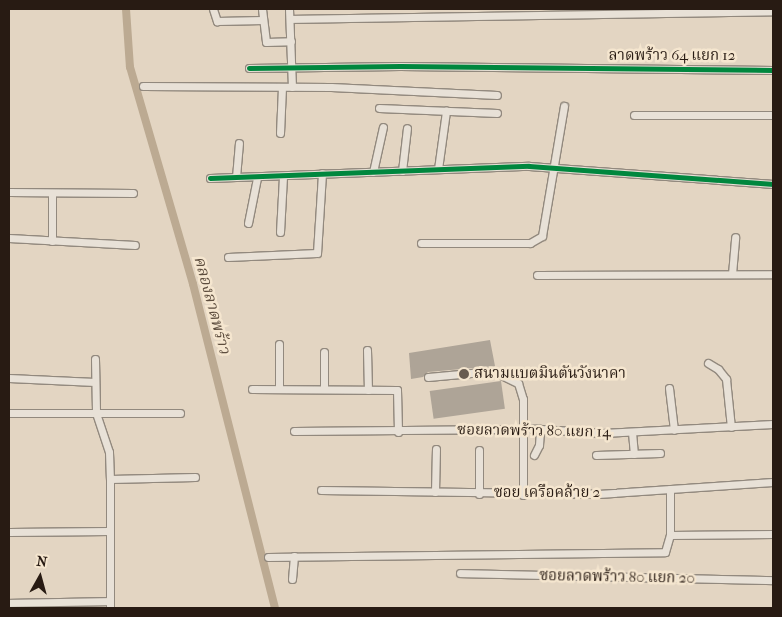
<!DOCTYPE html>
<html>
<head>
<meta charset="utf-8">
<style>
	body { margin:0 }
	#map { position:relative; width:782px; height:617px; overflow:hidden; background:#e3d5c2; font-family:"IM FELL French Canon","Noto Serif Thai",serif }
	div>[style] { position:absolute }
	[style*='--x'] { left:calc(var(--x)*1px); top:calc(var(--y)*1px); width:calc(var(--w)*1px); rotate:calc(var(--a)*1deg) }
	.canal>* { height:8px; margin:-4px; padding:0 4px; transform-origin:4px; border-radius:4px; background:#bcaa92 }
	.building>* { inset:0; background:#aea497; transform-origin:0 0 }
	.roads { filter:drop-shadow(1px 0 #92897e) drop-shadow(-1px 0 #92897e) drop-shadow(0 1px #92897e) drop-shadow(0 -1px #92897e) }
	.street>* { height:7px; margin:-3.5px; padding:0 3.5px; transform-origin:3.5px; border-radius:3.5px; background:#e8e1d7 }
	.cycleway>* { height:5px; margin:-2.5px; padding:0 2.5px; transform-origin:2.5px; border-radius:2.5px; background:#00873e }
	.dots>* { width:14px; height:14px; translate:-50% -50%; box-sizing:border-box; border:2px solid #f5e6cf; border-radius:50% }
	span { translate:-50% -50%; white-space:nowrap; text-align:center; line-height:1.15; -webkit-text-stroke:5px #f5e6cf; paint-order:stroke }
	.street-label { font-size:15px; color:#281b13 }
	.poi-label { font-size:15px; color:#281b13 }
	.left { translate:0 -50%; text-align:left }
	.water-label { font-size:16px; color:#5d4d3e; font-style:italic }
	.frame { position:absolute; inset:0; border:10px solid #281b13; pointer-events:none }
	.north { position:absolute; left:15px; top:552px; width:50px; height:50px; -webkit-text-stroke:4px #f5e6cf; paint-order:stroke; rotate:7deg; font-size:14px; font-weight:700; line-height:20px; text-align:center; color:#281b13 }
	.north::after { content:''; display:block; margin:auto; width:18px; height:22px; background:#281b13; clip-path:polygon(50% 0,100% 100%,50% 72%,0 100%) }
</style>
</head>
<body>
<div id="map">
	<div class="canal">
		<i style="--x:126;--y:9;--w:58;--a:86.1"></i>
		<i style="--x:130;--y:67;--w:226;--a:73.8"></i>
		<i style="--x:193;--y:284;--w:334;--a:75.8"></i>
	</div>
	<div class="building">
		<i style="clip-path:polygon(490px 340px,495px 366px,428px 372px,423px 377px,411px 379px,409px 353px)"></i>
		<i style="left:501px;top:381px;width:28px;height:72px;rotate:82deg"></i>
	</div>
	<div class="roads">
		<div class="street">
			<i style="--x:213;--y:9;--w:13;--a:72"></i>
			<i style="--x:217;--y:21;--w:46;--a:-1.2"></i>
			<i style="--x:262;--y:9;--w:33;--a:83"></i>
			<i style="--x:266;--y:42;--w:25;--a:-2"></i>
			<i style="--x:289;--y:9;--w:78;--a:87.8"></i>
			<i style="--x:290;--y:19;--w:483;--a:-0.9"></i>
			<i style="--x:249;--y:68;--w:151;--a:-0.8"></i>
			<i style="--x:400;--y:66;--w:373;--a:0.6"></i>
			<i style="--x:143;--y:86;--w:188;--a:0.3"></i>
			<i style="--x:331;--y:87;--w:166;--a:2.8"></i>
			<i style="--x:379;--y:108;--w:118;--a:2.4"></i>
			<i style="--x:634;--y:115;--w:139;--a:0"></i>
			<i style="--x:280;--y:133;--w:46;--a:-87.5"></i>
			<i style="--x:438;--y:169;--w:59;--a:-82.1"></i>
			<i style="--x:402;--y:171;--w:43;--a:-83.4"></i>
			<i style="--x:373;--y:172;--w:46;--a:-77.5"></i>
			<i style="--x:236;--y:177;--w:34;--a:-85"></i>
			<i style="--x:210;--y:178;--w:319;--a:-2.2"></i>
			<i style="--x:529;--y:166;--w:245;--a:4.2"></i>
			<i style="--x:9;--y:192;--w:124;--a:0.5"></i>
			<i style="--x:52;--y:194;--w:47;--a:90"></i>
			<i style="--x:248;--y:223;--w:46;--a:-78.7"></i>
			<i style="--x:280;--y:232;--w:56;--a:-86.9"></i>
			<i style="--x:9;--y:238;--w:126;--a:3.2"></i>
			<i style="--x:421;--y:243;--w:109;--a:0"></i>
			<i style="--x:530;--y:243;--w:14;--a:-30"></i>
			<i style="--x:542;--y:236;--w:132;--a:-80.4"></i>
			<i style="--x:228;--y:257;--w:89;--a:-2.6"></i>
			<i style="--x:317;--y:253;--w:80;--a:-86.4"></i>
			<i style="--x:732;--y:274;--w:37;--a:-85"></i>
			<i style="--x:537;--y:275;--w:236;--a:-0.2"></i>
			<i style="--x:367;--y:350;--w:40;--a:88.6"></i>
			<i style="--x:95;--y:359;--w:54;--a:88.9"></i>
			<i style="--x:96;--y:413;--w:41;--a:71.6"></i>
			<i style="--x:109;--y:452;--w:27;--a:88"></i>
			<i style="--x:110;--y:479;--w:129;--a:90"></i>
			<i style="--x:708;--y:363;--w:12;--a:31"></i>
			<i style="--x:718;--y:369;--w:13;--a:51"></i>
			<i style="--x:726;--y:379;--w:48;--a:84.1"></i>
			<i style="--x:428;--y:377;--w:65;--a:-5.3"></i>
			<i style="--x:493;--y:371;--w:28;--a:26"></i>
			<i style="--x:518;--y:383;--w:17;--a:73"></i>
			<i style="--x:523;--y:399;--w:96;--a:90"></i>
			<i style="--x:9;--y:378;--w:86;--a:2.7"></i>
			<i style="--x:669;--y:388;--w:42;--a:83.2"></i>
			<i style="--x:252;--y:389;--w:145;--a:0.4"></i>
			<i style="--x:397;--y:390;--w:42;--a:88.6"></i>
			<i style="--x:279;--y:389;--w:45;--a:-90"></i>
			<i style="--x:324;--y:389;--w:37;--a:-90"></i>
			<i style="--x:9;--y:413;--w:171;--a:0"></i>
			<i style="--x:294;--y:431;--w:246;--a:-0.5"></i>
			<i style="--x:540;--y:429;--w:63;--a:3.6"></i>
			<i style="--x:603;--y:433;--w:170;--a:-3"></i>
			<i style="--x:632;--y:432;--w:22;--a:85"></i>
			<i style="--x:534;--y:455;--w:11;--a:-63"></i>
			<i style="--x:539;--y:445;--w:16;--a:-86"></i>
			<i style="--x:596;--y:455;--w:64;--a:-1.8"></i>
			<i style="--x:110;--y:479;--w:85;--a:-1.3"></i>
			<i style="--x:321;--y:490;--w:277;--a:0.8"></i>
			<i style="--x:598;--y:494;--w:175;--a:-3.9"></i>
			<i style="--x:435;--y:492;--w:43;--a:-88.7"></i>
			<i style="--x:479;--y:494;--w:44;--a:-90"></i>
			<i style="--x:9;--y:532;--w:100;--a:-0.6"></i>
			<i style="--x:670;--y:535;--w:103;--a:-0.6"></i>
			<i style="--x:268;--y:557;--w:397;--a:-0.7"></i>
			<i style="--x:665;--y:552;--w:18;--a:-74"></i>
			<i style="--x:670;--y:535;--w:46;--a:-90"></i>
			<i style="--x:460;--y:573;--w:313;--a:1.3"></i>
			<i style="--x:292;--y:579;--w:23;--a:-85"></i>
			<i style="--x:9;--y:603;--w:101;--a:-1.1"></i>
		</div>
	</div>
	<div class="cycleway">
		<i style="--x:249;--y:68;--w:151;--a:-0.8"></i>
		<i style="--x:400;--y:66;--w:373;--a:0.6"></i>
		<i style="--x:210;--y:178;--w:319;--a:-2.2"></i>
		<i style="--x:529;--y:166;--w:245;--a:4.2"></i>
	</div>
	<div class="dots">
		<i style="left:464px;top:374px;background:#695c50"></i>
	</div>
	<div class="street-label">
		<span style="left:672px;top:56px">ลาดพร้าว 64 แยก 12</span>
		<span style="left:534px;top:431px;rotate:1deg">ซอยลาดพร้าว 80 แยก 14</span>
		<span style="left:547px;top:493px">ซอย เครือคล้าย 2</span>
		<span style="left:617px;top:577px;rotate:1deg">ซอยลาดพร้าว 80 แยก 20</span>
	</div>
	<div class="poi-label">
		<span class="left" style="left:474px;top:374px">สนามแบตมินตันวังนาคา</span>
	</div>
	<div class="water-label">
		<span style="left:212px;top:305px;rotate:75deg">คลองลาดพร้าว</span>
	</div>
	<div class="frame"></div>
	<div class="north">N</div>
</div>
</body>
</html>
